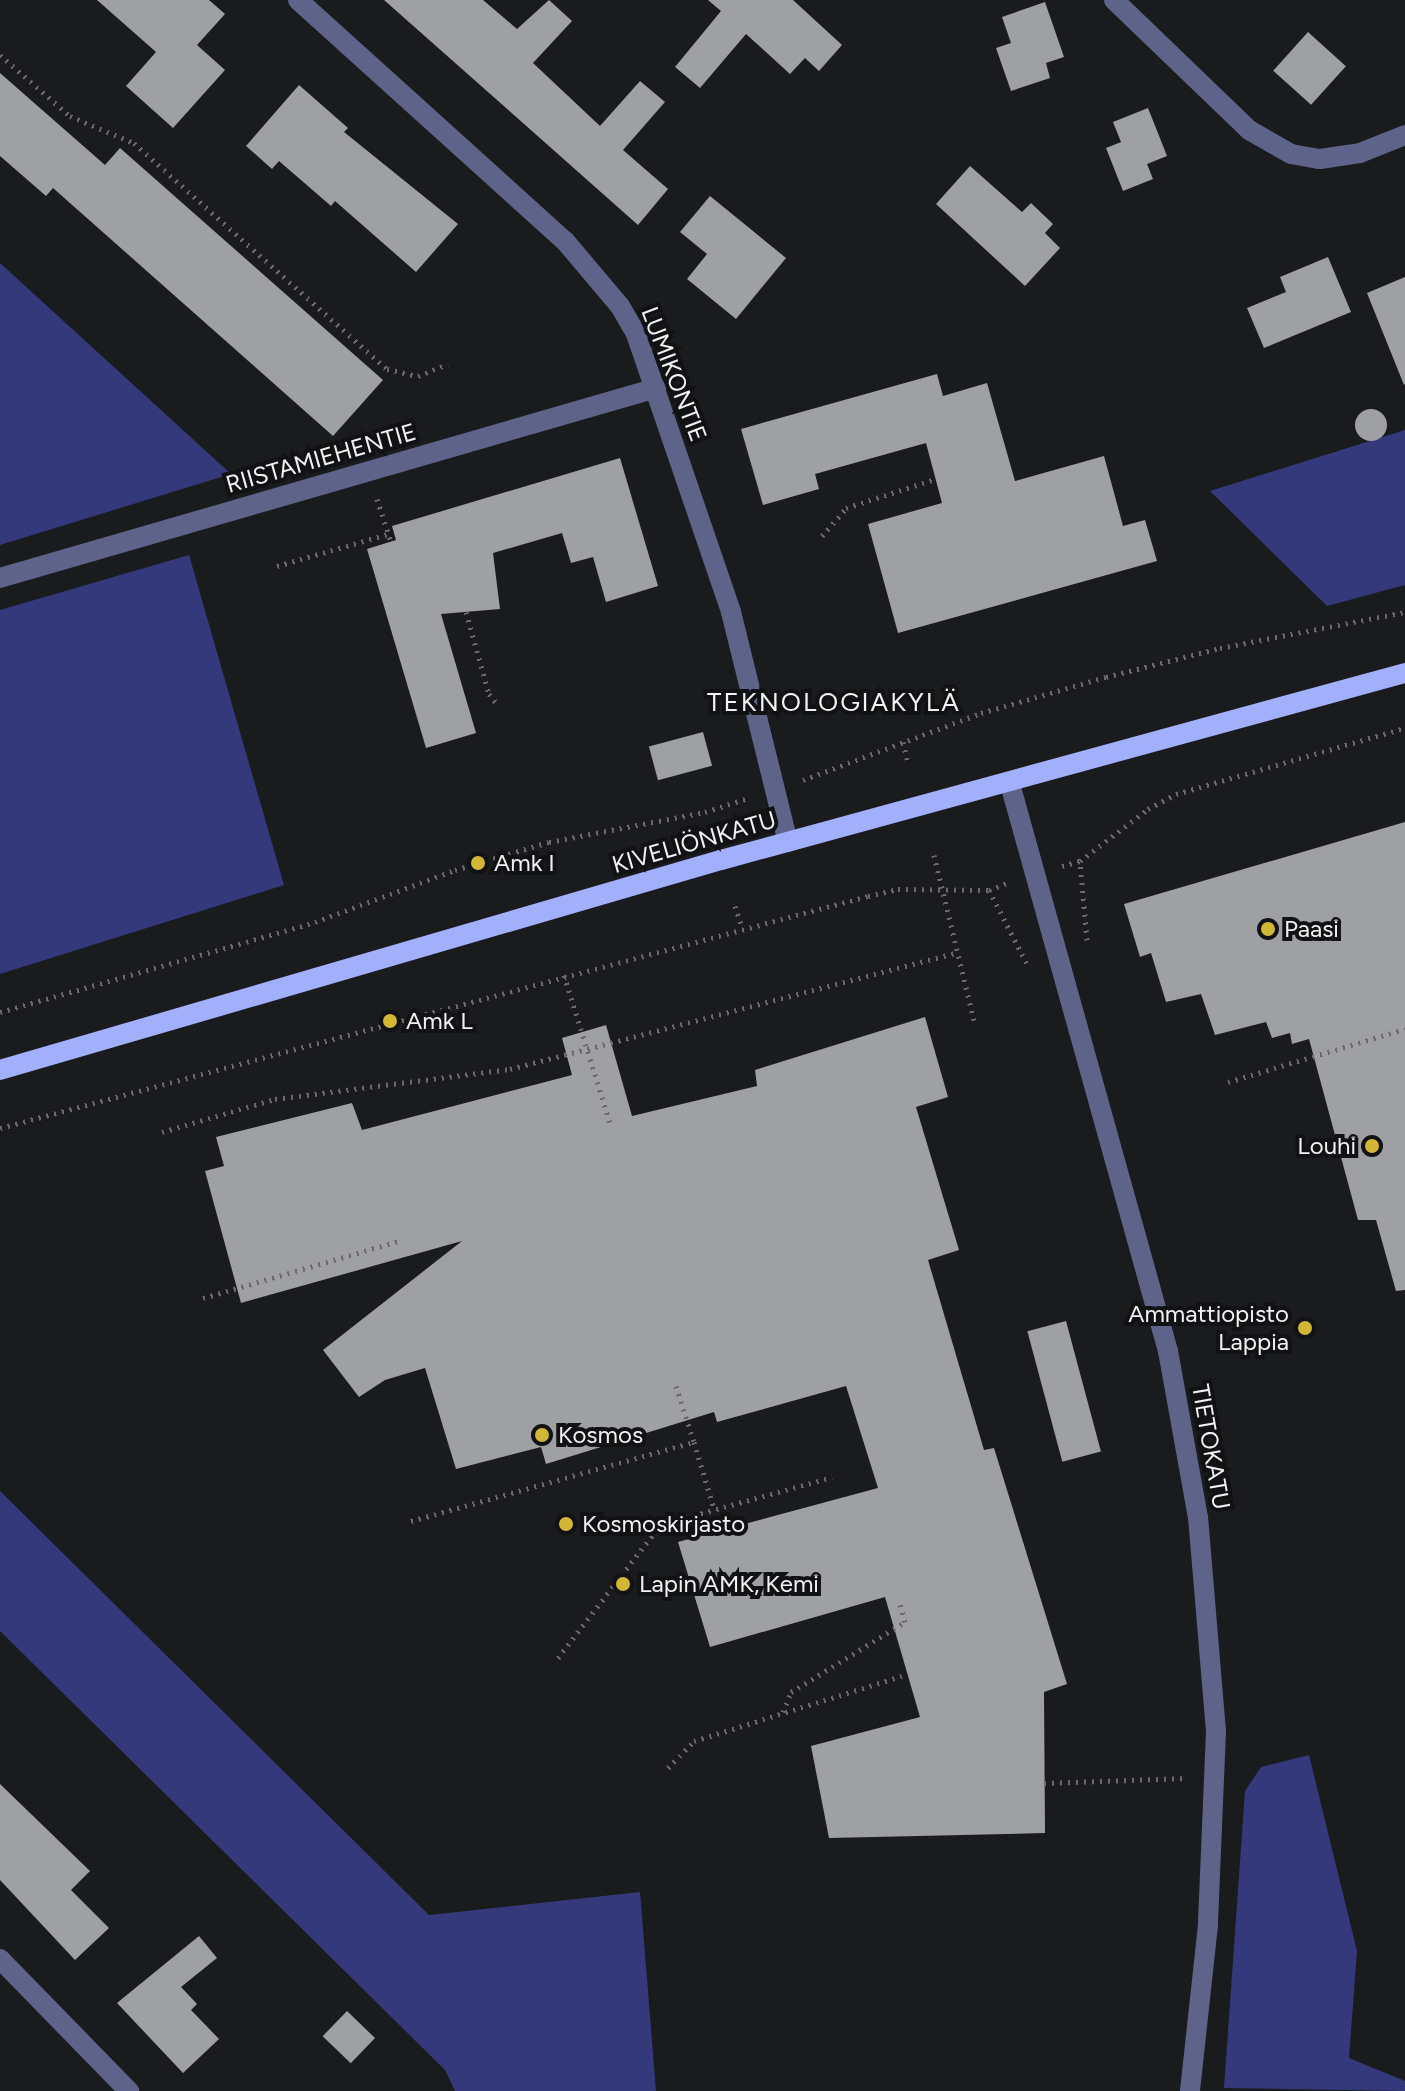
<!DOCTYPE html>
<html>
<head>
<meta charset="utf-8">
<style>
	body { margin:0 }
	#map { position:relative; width:1405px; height:2091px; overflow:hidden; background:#1a1b1d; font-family:Figtree,sans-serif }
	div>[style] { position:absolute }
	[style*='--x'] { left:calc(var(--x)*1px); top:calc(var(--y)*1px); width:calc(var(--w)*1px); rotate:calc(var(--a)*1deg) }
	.green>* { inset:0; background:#34397c }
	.building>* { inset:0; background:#9fa0a3; transform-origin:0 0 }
	.round { border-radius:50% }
	.path>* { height:5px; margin-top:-2.5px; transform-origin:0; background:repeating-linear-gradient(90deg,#6a6a6c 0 2px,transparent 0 8px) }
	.minor>* { height:20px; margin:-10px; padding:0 10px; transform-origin:10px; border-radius:10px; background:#5e6489 }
	.major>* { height:20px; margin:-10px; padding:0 10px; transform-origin:10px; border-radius:10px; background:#a2affb }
	.dots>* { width:22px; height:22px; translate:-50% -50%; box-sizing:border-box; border:4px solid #111214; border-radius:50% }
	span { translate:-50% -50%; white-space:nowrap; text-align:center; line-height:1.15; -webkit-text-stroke:8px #111214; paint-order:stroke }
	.street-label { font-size:24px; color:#f2f2f4 }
	.poi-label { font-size:24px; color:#f2f2f4 }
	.left { translate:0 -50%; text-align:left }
	.right { translate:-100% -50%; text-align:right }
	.neighbourhood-label { font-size:26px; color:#f2f2f4; letter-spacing:2px }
</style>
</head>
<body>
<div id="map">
	<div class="green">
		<i style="clip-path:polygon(0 263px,231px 474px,0 545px)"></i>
		<i style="clip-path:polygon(1405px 430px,1405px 585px,1327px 606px,1210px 491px)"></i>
		<i style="clip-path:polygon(189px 555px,284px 885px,0 974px,0 610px)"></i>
		<i style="clip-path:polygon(0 1491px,429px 1915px,640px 1892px,656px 2091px,455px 2091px,445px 2070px,0 1631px)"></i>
		<i style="clip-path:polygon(1309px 1755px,1357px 1951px,1349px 2058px,1405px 2081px,1405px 2091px,1224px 2088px,1245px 1791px,1261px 1767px)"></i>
	</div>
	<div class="building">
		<i style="clip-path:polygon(97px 0,209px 0,225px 14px,197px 45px,225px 70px,173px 128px,126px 86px,156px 52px)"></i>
		<i style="clip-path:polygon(384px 0,483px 0,517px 29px,549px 0,572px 21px,533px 63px,600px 126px,640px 81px,665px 102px,623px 150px,668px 189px,638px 225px)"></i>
		<i style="clip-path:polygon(708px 0,793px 0,842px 45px,819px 71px,805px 58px,790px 74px,746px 34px,700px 88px,675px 67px,721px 11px)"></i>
		<i style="clip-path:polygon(1045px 2px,1064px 57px,1046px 63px,1050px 78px,1011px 91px,996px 48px,1011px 43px,1002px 17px)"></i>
		<i style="left:1308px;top:32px;width:51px;height:52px;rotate:42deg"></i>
		<i style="clip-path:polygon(0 73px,105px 165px,120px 148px,383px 380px,333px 436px,53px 188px,46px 196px,0 156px)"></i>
		<i style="clip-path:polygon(299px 85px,348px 128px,344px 132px,458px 224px,416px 272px,335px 201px,331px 206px,279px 161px,272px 169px,246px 146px)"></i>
		<i style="clip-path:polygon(1148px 108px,1167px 156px,1147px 164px,1153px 179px,1123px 191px,1106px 148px,1121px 142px,1113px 122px)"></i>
		<i style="clip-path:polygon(970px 166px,1022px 212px,1031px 203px,1053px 224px,1045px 233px,1060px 248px,1025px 286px,936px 204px)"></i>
		<i style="clip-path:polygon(710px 196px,786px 258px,736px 319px,687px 279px,707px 254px,680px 232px)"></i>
		<i style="clip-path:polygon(1328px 257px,1351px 312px,1264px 348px,1247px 308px,1286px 292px,1280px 277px)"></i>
		<i style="clip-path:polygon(1405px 277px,1405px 384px,1404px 385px,1367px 293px)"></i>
		<i style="clip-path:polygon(937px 374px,943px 396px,987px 383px,1015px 481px,1104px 456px,1123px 526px,1145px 520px,1157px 561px,898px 633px,868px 524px,942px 503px,926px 443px,815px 474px,819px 489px,763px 505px,741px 429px)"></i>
		<i class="round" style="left:1355px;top:409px;width:32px;height:32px"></i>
		<i style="clip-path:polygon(620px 458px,658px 586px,606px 602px,593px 557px,571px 563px,562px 533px,493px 553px,500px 609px,441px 614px,476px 733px,426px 748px,367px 549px,396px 540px,392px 526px)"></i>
		<i style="left:703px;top:732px;width:35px;height:56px;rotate:75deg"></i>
		<i style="clip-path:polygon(1405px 822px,1405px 1290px,1396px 1291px,1376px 1220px,1358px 1220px,1309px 1039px,1292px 1044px,1290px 1033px,1272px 1038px,1266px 1022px,1215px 1035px,1201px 994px,1166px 1002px,1151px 953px,1140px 957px,1124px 904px)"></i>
		<i style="clip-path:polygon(925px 1017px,948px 1097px,916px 1107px,959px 1250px,928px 1260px,984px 1450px,994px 1448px,1067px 1684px,1044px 1692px,1045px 1833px,829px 1838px,811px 1746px,920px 1717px,885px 1597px,710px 1647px,678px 1542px,878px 1488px,846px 1386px,717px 1422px,714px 1412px,546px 1464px,541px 1447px,456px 1469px,425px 1368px,385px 1380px,359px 1397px,323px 1350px,462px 1241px,241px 1303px,205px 1171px,224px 1166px,216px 1137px,352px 1103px,362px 1130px,572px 1075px,562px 1038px,606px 1025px,632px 1116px,757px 1086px,755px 1070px)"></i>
		<i style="left:1066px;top:1321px;width:135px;height:40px;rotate:75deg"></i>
		<i style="clip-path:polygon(0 1784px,90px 1871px,71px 1890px,109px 1928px,75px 1960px,0 1880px)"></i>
		<i style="clip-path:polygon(199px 1936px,217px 1958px,181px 1987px,197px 2004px,191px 2010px,219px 2039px,183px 2073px,117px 2003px)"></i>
		<i style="left:347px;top:2011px;width:39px;height:35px;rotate:44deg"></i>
	</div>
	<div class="path">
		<i style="--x:0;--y:55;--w:93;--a:41.1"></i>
		<i style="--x:70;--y:116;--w:69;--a:22.9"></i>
		<i style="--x:134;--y:143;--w:339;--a:41.8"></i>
		<i style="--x:387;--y:369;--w:32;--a:13"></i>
		<i style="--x:418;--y:376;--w:32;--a:-22"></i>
		<i style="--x:377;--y:499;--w:45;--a:72"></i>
		<i style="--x:822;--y:536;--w:37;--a:-49"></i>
		<i style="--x:846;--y:508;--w:94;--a:-18"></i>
		<i style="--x:277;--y:566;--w:116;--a:-16.1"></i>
		<i style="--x:466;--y:612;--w:85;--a:74.3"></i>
		<i style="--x:489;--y:694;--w:14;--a:51"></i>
		<i style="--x:903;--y:742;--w:23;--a:77"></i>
		<i style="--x:803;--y:780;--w:190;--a:-20.6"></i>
		<i style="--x:981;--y:713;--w:130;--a:-16.1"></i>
		<i style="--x:1106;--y:677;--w:118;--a:-14.3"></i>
		<i style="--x:1220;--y:648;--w:188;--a:-11"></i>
		<i style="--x:934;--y:855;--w:175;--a:76.4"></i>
		<i style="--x:1062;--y:866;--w:19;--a:-16"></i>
		<i style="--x:989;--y:890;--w:83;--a:62.8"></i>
		<i style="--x:735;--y:906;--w:23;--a:72"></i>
		<i style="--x:1087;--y:940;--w:79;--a:-95.1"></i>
		<i style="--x:1080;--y:861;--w:86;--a:-37.4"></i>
		<i style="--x:1148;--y:809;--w:32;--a:-28"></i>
		<i style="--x:1176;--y:794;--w:238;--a:-16.1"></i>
		<i style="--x:564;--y:975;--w:155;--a:72.7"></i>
		<i style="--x:0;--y:1012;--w:328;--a:-15.9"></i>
		<i style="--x:315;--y:922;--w:149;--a:-20.4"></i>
		<i style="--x:455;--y:870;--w:98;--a:-16.6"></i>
		<i style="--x:549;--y:842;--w:159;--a:-10.9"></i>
		<i style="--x:705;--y:812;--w:45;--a:-18"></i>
		<i style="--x:1228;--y:1082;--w:185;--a:-16.7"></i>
		<i style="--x:0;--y:1128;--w:898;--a:-14.96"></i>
		<i style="--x:868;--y:896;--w:31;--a:-13"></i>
		<i style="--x:898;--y:889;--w:91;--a:0.6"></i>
		<i style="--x:989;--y:890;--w:22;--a:-21"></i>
		<i style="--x:162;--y:1132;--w:118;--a:-16.3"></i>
		<i style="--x:275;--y:1099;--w:237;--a:-7.3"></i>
		<i style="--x:510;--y:1069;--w:463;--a:-14.6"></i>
		<i style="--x:203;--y:1298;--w:208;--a:-16.2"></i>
		<i style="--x:676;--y:1386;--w:59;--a:72.2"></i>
		<i style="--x:411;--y:1521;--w:294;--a:-15.6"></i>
		<i style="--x:694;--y:1442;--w:70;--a:73.4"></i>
		<i style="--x:558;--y:1658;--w:153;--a:-52.5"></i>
		<i style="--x:651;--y:1537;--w:24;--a:-38"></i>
		<i style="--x:670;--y:1522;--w:168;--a:-15.5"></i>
		<i style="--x:783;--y:1712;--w:22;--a:-68"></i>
		<i style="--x:791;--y:1692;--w:134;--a:-31.6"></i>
		<i style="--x:905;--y:1622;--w:18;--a:-106"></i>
		<i style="--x:668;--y:1768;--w:37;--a:-46"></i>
		<i style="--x:694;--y:1741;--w:218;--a:-17.4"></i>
		<i style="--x:1044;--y:1783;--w:143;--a:-2"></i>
	</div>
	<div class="minor">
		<i style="--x:298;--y:0;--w:360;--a:42.1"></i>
		<i style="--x:565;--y:241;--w:85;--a:49.8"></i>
		<i style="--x:620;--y:306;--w:32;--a:60"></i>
		<i style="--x:636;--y:334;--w:294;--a:71.1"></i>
		<i style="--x:731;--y:612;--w:237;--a:76.1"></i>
		<i style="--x:1114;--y:0;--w:187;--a:43.9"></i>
		<i style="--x:1249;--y:130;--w:48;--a:29.7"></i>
		<i style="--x:1291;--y:154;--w:29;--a:10"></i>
		<i style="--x:1320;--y:159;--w:40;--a:-8.5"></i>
		<i style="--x:1360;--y:153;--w:48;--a:-21.8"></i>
		<i style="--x:0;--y:578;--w:683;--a:-16.15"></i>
		<i style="--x:1010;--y:784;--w:589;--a:74.43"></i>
		<i style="--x:1168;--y:1351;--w:169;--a:79.8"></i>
		<i style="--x:1198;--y:1517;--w:215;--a:85.2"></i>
		<i style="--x:1216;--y:1731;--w:194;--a:92.4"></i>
		<i style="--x:1208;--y:1925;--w:167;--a:96.2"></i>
		<i style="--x:0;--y:1959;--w:185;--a:45.7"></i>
	</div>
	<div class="major">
		<i style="--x:0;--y:1070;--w:751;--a:-16.24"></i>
		<i style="--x:721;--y:860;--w:709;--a:-15.29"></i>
	</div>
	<div class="dots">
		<i style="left:478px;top:863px;background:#d2b635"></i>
		<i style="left:1268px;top:929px;background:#d2b635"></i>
		<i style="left:390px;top:1021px;background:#d2b635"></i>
		<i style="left:1372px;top:1146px;background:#d2b635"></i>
		<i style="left:1305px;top:1328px;background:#d2b635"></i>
		<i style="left:542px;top:1435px;background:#d2b635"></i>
		<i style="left:566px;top:1524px;background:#d2b635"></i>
		<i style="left:623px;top:1584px;background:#d2b635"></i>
	</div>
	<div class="street-label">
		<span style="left:674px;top:374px;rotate:69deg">LUMIKONTIE</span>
		<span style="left:321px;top:458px;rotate:-16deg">RIISTAMIEHENTIE</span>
		<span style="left:694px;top:842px;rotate:-16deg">KIVELIÖNKATU</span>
		<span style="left:1211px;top:1447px;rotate:80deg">TIETOKATU</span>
	</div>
	<div class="poi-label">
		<span class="left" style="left:494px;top:863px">Amk I</span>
		<span class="left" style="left:1284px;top:929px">Paasi</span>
		<span class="left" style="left:406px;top:1021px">Amk L</span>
		<span class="right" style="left:1356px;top:1146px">Louhi</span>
		<span class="right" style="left:1289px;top:1328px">Ammattiopisto<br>Lappia</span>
		<span class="left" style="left:558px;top:1435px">Kosmos</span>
		<span class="left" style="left:582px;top:1524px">Kosmoskirjasto</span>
		<span class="left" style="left:639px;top:1584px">Lapin AMK, Kemi</span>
	</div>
	<div class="neighbourhood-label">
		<span style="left:834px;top:703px">TEKNOLOGIAKYLÄ</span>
	</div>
</div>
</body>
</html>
